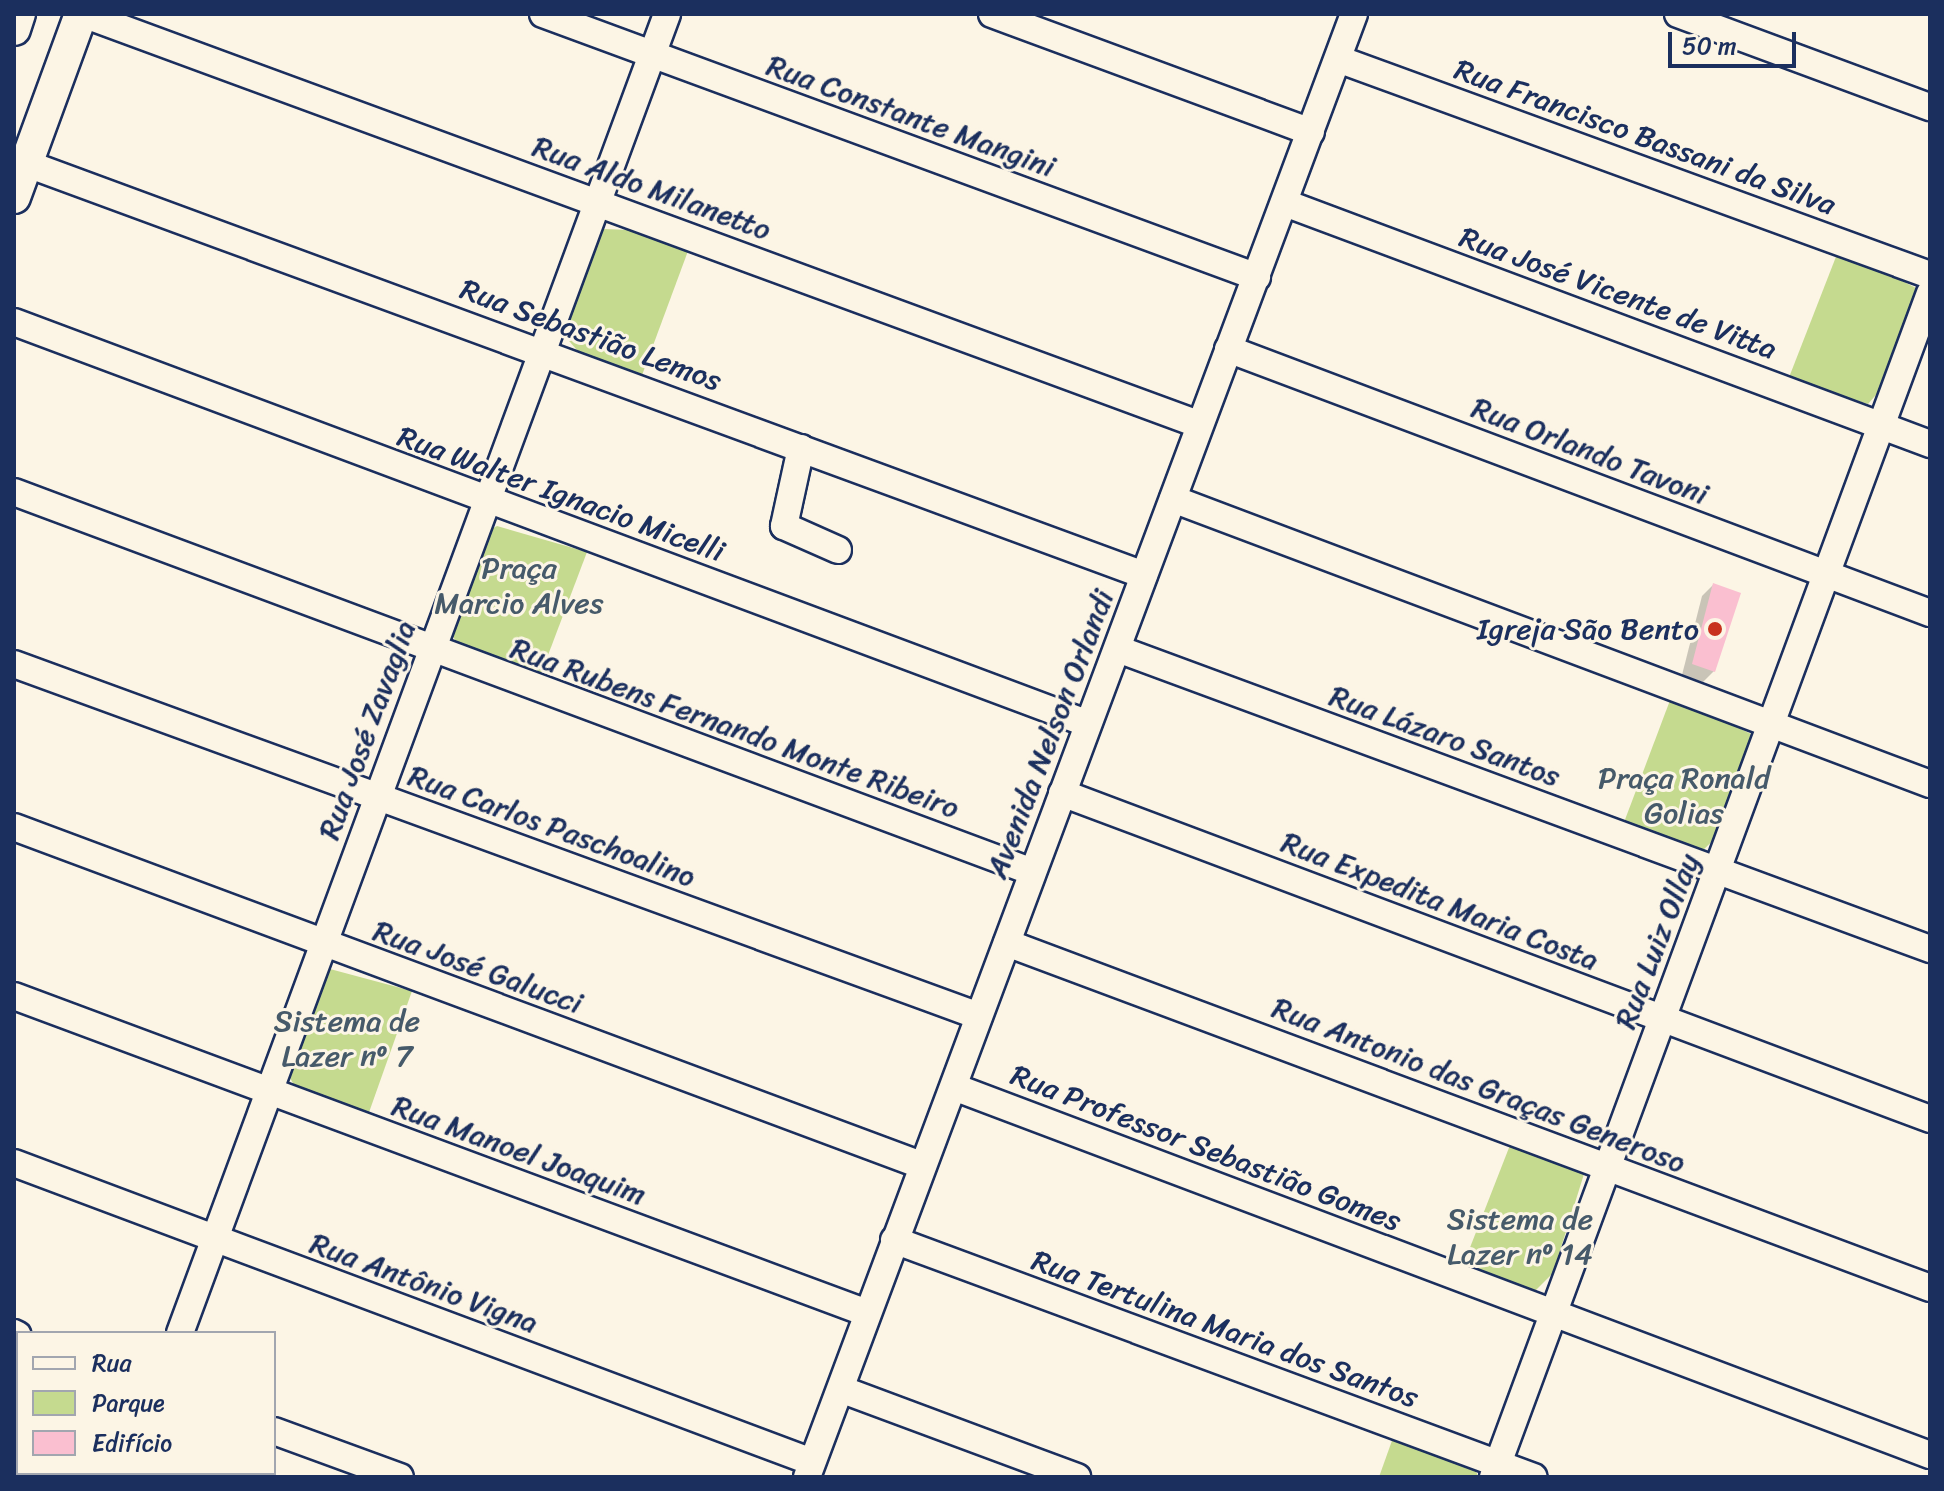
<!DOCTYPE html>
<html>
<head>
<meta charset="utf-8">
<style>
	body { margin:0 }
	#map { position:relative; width:1944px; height:1491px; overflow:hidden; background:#fcf5e5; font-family:Sriracha,sans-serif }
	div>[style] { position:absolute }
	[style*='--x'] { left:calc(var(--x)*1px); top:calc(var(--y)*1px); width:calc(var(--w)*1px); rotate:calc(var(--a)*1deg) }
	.green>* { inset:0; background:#c5da8f }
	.shadow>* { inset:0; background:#0003 }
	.building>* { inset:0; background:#fabfd0 }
	.roads { filter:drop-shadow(2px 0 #1b2f5e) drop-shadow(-2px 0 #1b2f5e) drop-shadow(0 2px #1b2f5e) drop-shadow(0 -2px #1b2f5e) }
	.minor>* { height:26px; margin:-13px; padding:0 13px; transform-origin:13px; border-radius:13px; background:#fcf5e5 }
	.major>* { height:32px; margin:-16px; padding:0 16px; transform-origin:16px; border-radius:16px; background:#fcf5e5 }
	.dots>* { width:22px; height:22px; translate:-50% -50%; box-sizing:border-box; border:4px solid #fcf5e5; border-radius:50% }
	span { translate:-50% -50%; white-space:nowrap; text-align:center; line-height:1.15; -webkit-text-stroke:6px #fcf5e5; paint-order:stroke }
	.street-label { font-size:30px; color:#1b2f5e }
	.park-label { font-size:30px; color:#465a6a }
	.poi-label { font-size:30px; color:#1b2f5e }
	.right { translate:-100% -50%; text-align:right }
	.frame { position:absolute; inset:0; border:16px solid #1b2f5e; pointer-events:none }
	.legend { position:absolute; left:16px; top:1331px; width:260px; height:144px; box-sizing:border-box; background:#fcf5e5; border:2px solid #a2a6af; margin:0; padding:10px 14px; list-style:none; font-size:24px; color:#1b2f5e }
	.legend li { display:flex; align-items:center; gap:16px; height:40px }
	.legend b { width:40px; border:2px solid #a2a6af }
	.scale { position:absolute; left:1668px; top:32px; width:128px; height:36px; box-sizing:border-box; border:4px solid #1b2f5e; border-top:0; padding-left:10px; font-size:24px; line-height:28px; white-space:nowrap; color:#1b2f5e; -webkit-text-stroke:6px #fcf5e5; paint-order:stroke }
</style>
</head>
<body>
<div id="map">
	<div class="green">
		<i style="clip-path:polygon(604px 229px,630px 230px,688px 251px,641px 378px,582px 356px,564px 335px,595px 237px)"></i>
		<i style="clip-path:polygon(1839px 249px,1920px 290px,1882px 388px,1868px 404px,1788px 380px)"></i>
		<i style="clip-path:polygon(497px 526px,587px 552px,539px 679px,457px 644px,451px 632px,482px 534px)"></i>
		<i style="clip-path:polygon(1672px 695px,1751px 734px,1721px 833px,1702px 851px,1623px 825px)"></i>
		<i style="clip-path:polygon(330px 969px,412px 991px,367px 1118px,295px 1087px,289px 1076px,321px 978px)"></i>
		<i style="clip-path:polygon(1512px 1140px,1584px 1174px,1553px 1273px,1535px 1291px,1462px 1268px)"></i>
		<i style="clip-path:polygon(1394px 1435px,1472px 1465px,1479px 1477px,1379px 1477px)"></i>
	</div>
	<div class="shadow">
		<i style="clip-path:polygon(1713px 585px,1714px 671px,1703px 682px,1682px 675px,1702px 596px)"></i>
	</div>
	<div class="building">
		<i style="clip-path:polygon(1713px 583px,1741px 593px,1715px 672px,1692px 664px)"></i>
	</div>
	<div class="roads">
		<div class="minor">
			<i style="--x:83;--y:14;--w:1188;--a:20.19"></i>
			<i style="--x:543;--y:14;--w:761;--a:20.22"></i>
			<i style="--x:992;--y:14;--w:340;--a:20.3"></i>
			<i style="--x:1678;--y:14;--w:269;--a:20.3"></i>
			<i style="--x:1338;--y:59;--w:630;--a:20.05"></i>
			<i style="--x:14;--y:159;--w:1204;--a:20.21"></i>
			<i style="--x:1285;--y:203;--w:689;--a:20.49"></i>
			<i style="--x:14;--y:322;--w:1145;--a:20.51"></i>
			<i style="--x:1228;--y:349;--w:750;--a:20.61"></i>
			<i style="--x:801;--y:448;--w:80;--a:102.3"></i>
			<i style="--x:784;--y:526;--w:59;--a:24"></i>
			<i style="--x:14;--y:492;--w:1084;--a:20.46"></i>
			<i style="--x:1173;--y:499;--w:809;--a:20.63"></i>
			<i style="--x:1118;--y:649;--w:866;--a:20.28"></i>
			<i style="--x:14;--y:664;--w:1027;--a:20.04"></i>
			<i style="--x:1062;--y:793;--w:927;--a:20.58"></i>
			<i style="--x:14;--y:827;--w:968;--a:20.44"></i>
			<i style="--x:1007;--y:943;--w:985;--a:20.49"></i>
			<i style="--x:14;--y:996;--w:910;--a:20.39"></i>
			<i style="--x:954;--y:1087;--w:1043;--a:20.66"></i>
			<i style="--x:14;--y:1163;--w:852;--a:20.54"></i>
			<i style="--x:894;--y:1240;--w:682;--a:20.32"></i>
			<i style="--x:14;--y:1333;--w:4;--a:27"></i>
			<i style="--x:180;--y:1333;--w:1406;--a:-69.73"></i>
			<i style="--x:843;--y:1390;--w:250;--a:20.4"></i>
			<i style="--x:274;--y:1431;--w:134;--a:20.1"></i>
			<i style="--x:807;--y:1477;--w:1562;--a:-69.5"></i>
			<i style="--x:1493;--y:1477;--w:1262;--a:-69.74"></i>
		</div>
		<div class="major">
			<i style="--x:14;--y:29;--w:16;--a:-72"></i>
			<i style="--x:14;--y:197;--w:195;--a:-69.9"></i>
		</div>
	</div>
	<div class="dots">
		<i style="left:1715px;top:629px;background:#c8321e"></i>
	</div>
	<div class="street-label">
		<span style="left:911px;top:116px;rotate:20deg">Rua Constante Mangini</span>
		<span style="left:1645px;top:137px;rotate:20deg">Rua Francisco Bassani da Silva</span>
		<span style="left:652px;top:188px;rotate:20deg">Rua Aldo Milanetto</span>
		<span style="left:1618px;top:293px;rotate:20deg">Rua José Vicente de Vitta</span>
		<span style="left:591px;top:335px;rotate:20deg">Rua Sebastião Lemos</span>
		<span style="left:1590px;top:451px;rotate:21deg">Rua Orlando Tavoni</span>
		<span style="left:561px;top:494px;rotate:20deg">Rua Walter Ignacio Micelli</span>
		<span style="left:735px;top:728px;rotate:20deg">Rua Rubens Fernando Monte Ribeiro</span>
		<span style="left:367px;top:730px;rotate:-70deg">Rua José Zavaglia</span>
		<span style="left:1050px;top:734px;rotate:-69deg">Avenida Nelson Orlandi</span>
		<span style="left:1445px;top:736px;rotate:20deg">Rua Lázaro Santos</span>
		<span style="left:552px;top:826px;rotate:20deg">Rua Carlos Paschoalino</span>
		<span style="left:1440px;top:901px;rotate:21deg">Rua Expedita Maria Costa</span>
		<span style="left:1657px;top:941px;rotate:-69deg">Rua Luiz Ollay</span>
		<span style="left:478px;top:967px;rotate:20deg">Rua José Galucci</span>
		<span style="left:1479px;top:1085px;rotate:21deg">Rua Antonio das Graças Generoso</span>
		<span style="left:1206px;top:1148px;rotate:21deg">Rua Professor Sebastião Gomes</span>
		<span style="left:519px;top:1150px;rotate:20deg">Rua Manoel Joaquim</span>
		<span style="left:424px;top:1283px;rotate:20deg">Rua Antônio Vigna</span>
		<span style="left:1225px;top:1329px;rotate:20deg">Rua Tertulina Maria dos Santos</span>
	</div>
	<div class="park-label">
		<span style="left:519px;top:585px">Praça<br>Marcio Alves</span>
		<span style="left:1684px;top:795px">Praça Ronald<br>Golias</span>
		<span style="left:347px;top:1038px">Sistema de<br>Lazer nº 7</span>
		<span style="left:1520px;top:1236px">Sistema de<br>Lazer nº 14</span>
	</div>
	<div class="poi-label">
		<span class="right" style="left:1699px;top:629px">Igreja São Bento</span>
	</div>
	<div class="frame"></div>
	<ul class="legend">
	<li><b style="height:10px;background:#fcf5e5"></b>Rua</li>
	<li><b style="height:22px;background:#c5da8f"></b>Parque</li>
	<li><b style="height:22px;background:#fabfd0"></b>Edifício</li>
	</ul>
	<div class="scale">50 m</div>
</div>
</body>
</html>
